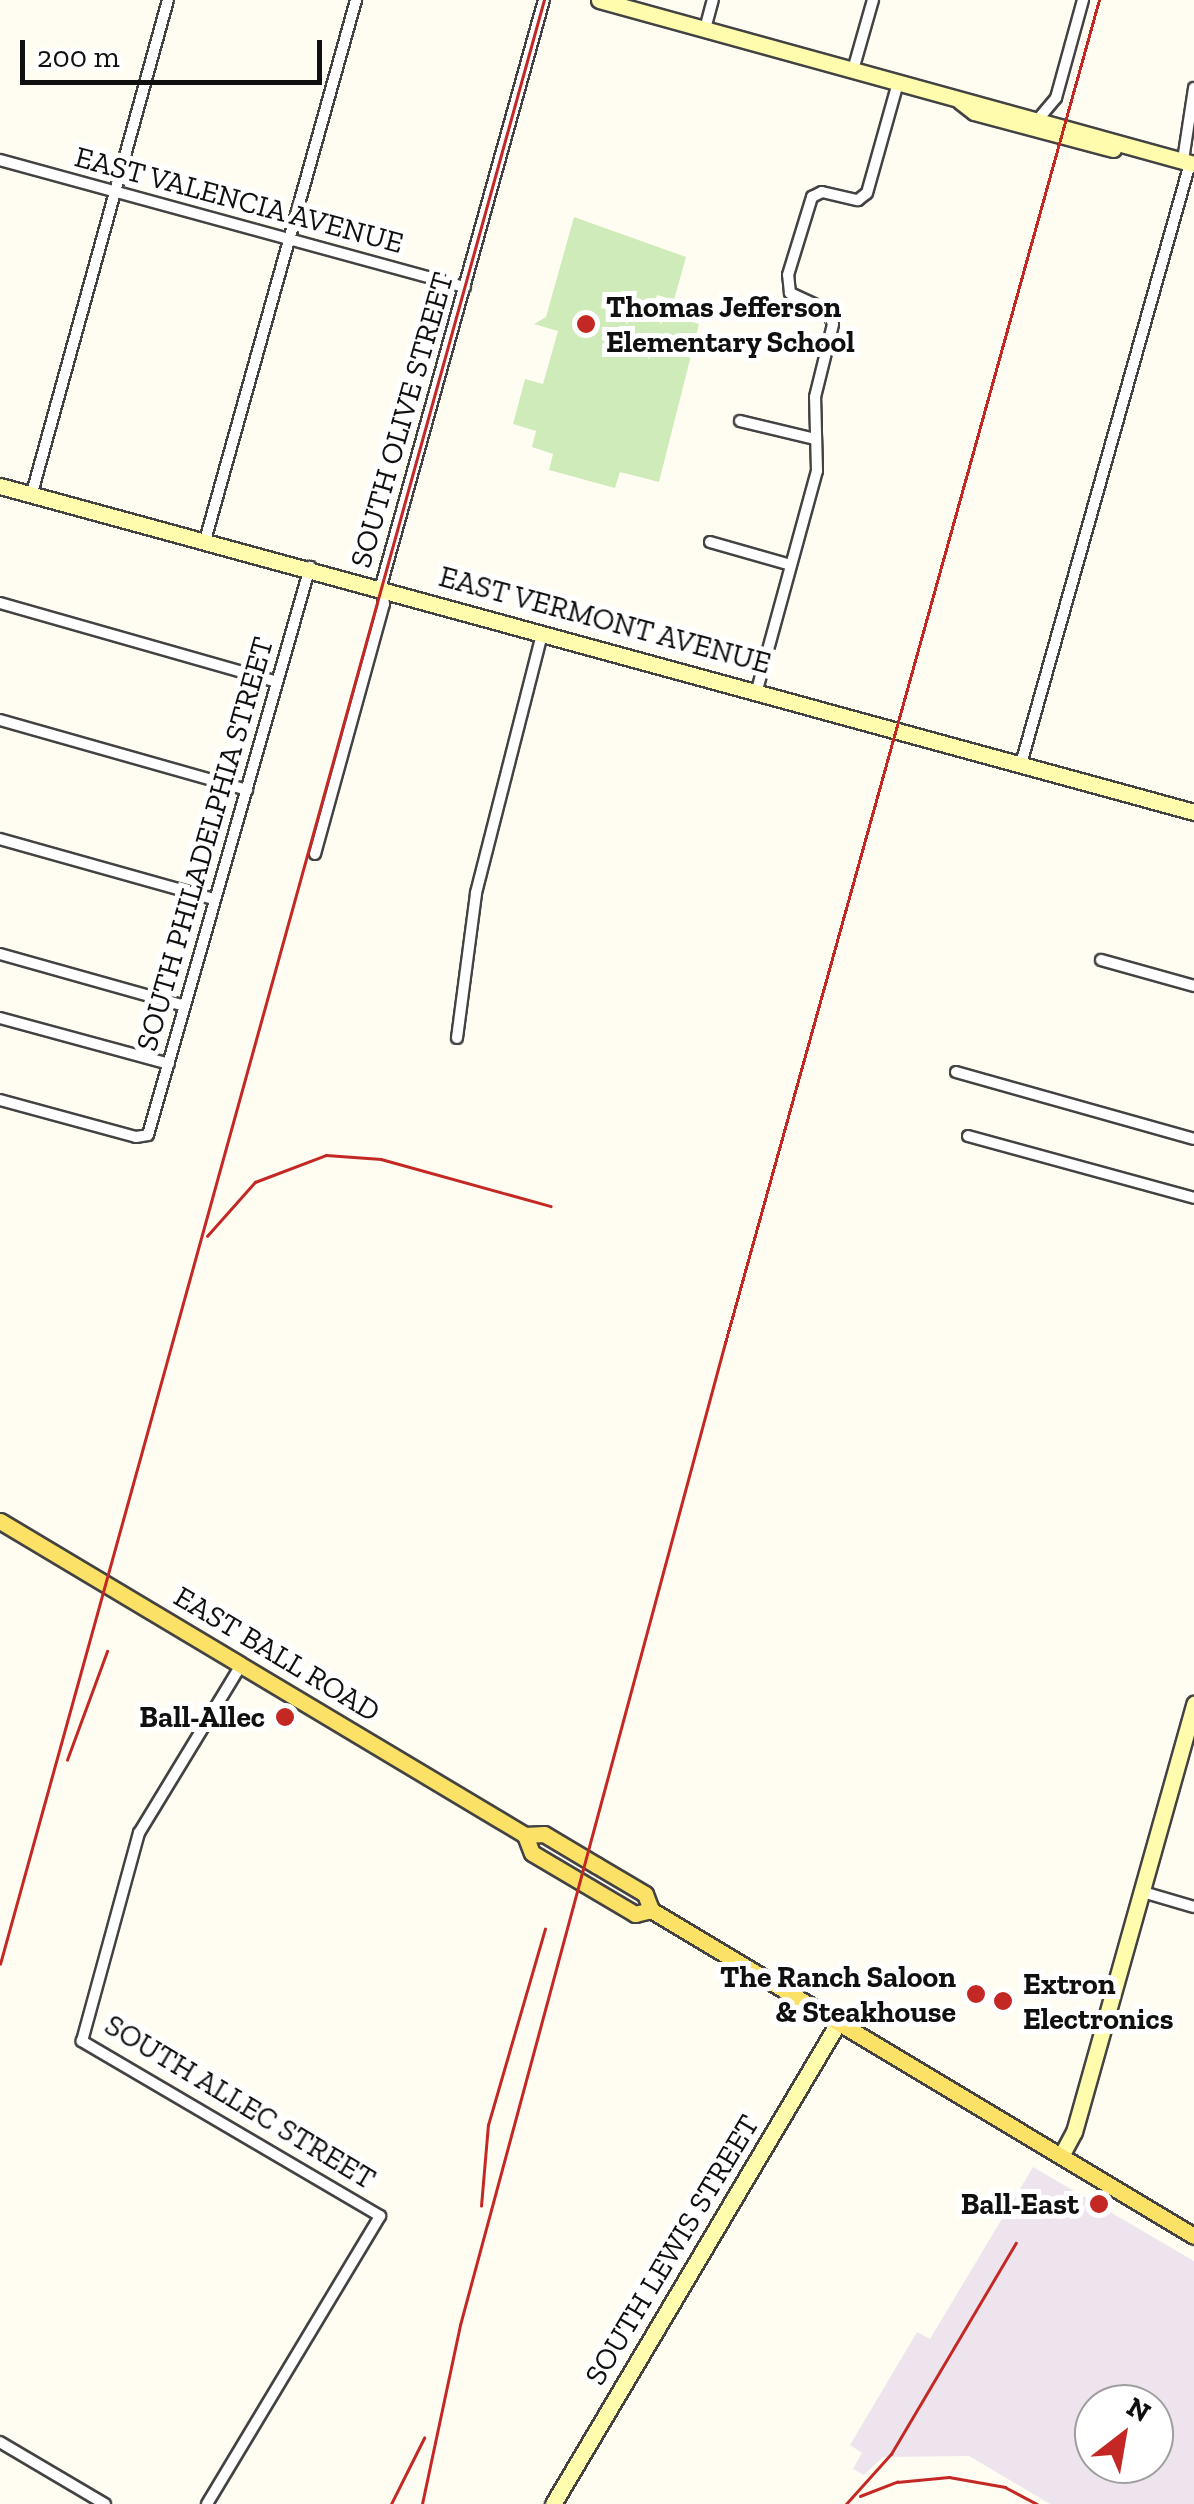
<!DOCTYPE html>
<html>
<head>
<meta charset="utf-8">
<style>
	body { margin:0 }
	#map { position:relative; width:1194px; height:2504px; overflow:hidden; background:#fffdf2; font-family:"Zilla Slab",serif }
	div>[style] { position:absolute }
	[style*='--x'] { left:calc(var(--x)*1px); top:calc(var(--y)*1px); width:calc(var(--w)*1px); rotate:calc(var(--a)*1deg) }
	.industrial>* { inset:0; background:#eee4ee }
	.green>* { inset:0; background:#d0ebba }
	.roads { filter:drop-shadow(2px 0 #434343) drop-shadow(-2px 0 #434343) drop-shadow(0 2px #434343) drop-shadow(0 -2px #434343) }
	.street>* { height:10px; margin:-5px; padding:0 5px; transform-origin:5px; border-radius:5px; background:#fff }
	.secondary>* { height:15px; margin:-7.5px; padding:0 7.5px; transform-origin:7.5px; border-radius:7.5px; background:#fffcad }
	.primary>* { height:15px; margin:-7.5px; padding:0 7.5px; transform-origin:7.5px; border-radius:7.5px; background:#fbe266 }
	.rail>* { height:2.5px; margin:-1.25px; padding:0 1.25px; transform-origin:1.25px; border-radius:1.25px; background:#c42824 }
	.dots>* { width:28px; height:28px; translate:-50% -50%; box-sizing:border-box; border:5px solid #fff; border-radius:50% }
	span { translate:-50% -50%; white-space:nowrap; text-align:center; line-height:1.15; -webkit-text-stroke:10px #fff; paint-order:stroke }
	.street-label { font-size:30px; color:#101010 }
	.poi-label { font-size:30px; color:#101010; font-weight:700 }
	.left { translate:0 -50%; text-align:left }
	.right { translate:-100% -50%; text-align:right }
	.north { position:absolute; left:1074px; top:2384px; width:100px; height:100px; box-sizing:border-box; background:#fff; border:2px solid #9f9f9f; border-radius:50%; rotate:31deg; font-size:28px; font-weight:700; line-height:40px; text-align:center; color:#101010 }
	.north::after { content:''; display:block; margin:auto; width:35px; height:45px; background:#c42824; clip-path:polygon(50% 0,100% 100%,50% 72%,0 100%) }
	.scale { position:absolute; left:20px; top:40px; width:302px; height:45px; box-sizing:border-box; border:5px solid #101010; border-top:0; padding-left:12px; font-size:30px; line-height:35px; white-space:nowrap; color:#101010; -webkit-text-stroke:8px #fff; paint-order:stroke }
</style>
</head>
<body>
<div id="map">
	<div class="industrial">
		<i style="clip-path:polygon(evenodd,1033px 2167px,1194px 2261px,1194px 2504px,1050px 2504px,969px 2456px,883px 2457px,864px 2475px,853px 2469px,862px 2453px,850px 2445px,917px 2332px,930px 2339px,1033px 2167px,1094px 2404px,1154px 2404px,1154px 2464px,1094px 2464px,1094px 2404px)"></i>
	</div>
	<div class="green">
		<i style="clip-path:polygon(574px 217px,686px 257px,674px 300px,657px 295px,653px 311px,699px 324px,659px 482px,620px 472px,615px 488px,549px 470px,553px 454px,532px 447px,536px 431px,513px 424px,525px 379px,543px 384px,558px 331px,534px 324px,546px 317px)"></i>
	</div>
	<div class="roads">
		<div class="street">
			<i style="--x:705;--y:29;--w:30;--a:-75"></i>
			<i style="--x:853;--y:70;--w:73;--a:-74.1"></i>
			<i style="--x:1040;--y:117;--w:25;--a:-50"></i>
			<i style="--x:1056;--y:98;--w:102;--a:-74.6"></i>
			<i style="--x:0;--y:160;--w:482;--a:15.3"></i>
			<i style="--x:1183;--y:160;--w:73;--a:-81.3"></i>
			<i style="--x:740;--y:421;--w:77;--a:13.5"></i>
			<i style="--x:32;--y:493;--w:511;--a:-74.58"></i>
			<i style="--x:206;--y:537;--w:558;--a:-74.39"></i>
			<i style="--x:710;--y:542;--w:84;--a:15.9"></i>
			<i style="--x:0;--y:603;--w:288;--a:15.9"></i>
			<i style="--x:757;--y:690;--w:227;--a:-74.7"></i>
			<i style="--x:817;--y:471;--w:74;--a:-91.5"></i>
			<i style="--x:815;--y:397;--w:75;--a:-76.1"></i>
			<i style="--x:833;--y:324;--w:15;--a:-113"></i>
			<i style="--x:827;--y:310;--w:41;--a:-155.3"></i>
			<i style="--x:790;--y:293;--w:18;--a:-96"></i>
			<i style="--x:788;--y:275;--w:82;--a:-72.9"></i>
			<i style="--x:812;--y:197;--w:11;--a:-27"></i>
			<i style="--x:822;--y:192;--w:37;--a:13"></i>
			<i style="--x:858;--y:200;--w:11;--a:-38"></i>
			<i style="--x:867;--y:193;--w:114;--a:-74.3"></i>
			<i style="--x:0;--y:720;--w:257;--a:15.8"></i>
			<i style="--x:1021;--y:764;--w:624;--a:-74.29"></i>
			<i style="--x:0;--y:839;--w:221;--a:15.7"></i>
			<i style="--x:315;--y:854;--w:259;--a:-74.6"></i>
			<i style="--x:384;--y:604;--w:18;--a:-99"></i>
			<i style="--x:381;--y:586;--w:608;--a:-74.46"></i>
			<i style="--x:0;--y:954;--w:189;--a:15.7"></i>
			<i style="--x:1101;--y:960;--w:97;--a:15.6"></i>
			<i style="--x:0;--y:1018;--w:175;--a:15.2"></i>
			<i style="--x:457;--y:1038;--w:146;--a:-82.5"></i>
			<i style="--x:476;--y:893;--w:266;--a:-75.7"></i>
			<i style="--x:956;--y:1072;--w:247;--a:15.7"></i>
			<i style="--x:0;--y:1100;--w:141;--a:15.2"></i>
			<i style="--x:136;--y:1137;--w:12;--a:-9"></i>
			<i style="--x:148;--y:1135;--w:591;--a:-74.08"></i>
			<i style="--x:968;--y:1136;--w:234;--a:15.3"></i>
			<i style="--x:1143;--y:1892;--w:53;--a:16.4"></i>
			<i style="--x:0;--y:2442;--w:122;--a:30.6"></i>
			<i style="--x:207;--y:2504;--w:336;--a:-59"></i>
			<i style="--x:380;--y:2216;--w:346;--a:-149.6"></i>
			<i style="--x:82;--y:2041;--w:216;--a:-74.7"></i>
			<i style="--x:139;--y:1833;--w:197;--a:-58.7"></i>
		</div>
		<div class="secondary">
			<i style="--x:599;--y:0;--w:617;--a:15.41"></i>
			<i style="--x:960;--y:101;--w:18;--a:38"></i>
			<i style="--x:974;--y:112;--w:144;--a:14.9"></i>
			<i style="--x:0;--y:486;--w:1238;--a:15.27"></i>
			<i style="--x:1061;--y:2156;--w:27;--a:-62"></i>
			<i style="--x:1074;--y:2132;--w:445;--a:-74.3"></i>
			<i style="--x:553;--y:2504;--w:559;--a:-59.35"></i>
		</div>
		<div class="primary">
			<i style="--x:0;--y:1521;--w:612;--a:30.88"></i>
			<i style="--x:525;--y:1835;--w:19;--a:-3"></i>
			<i style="--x:544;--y:1834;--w:61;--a:30.8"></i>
			<i style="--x:596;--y:1865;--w:57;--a:30.6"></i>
			<i style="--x:645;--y:1894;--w:17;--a:69"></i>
			<i style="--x:651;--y:1910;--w:633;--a:30.98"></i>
			<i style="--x:525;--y:1835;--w:19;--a:69"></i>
			<i style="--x:532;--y:1853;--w:120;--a:30.6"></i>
			<i style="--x:635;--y:1914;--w:16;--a:-14"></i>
		</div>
	</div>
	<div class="rail">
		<i style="--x:207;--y:1236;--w:72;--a:-48.4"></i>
		<i style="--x:255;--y:1182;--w:76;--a:-20.8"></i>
		<i style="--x:326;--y:1155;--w:55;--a:4.2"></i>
		<i style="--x:381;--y:1159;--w:176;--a:15.5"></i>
		<i style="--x:67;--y:1760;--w:116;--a:-69.8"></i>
		<i style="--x:0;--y:1964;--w:2038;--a:-74.52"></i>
		<i style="--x:481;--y:2206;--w:81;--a:-85.1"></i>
		<i style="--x:488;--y:2125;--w:204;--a:-73.8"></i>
		<i style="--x:860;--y:2496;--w:40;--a:-21"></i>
		<i style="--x:897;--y:2482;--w:52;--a:-5.5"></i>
		<i style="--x:949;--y:2477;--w:57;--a:10.1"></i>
		<i style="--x:1005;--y:2487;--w:36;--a:28"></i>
		<i style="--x:391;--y:2504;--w:74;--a:-63.4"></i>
		<i style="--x:422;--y:2504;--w:183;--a:-78"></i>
		<i style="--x:460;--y:2325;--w:1017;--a:-74.9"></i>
		<i style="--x:725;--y:1343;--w:1394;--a:-74.44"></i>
		<i style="--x:846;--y:2504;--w:67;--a:-48"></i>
		<i style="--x:891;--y:2454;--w:245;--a:-59.4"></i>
	</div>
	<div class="dots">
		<i style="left:586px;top:324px;background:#c42824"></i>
		<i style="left:285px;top:1717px;background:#c42824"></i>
		<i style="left:976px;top:1994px;background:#c42824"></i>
		<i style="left:1003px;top:2001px;background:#c42824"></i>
		<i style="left:1099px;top:2204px;background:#c42824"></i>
	</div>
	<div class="street-label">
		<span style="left:239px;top:200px;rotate:15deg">EAST VALENCIA AVENUE</span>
		<span style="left:402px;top:420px;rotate:-74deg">SOUTH OLIVE STREET</span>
		<span style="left:605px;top:620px;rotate:15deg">EAST VERMONT AVENUE</span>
		<span style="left:205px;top:844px;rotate:-74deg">SOUTH PHILADELPHIA STREET</span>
		<span style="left:277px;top:1654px;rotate:31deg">EAST BALL ROAD</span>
		<span style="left:240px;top:2102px;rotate:31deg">SOUTH ALLEC STREET</span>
		<span style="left:672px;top:2250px;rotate:-59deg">SOUTH LEWIS STREET</span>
	</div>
	<div class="poi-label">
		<span class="left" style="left:606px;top:324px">Thomas Jefferson<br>Elementary School</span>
		<span class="right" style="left:265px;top:1717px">Ball-Allec</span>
		<span class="right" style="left:956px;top:1994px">The Ranch Saloon<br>&amp; Steakhouse</span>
		<span class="left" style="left:1023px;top:2001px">Extron<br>Electronics</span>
		<span class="right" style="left:1079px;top:2204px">Ball-East</span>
	</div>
	<div class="north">N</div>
	<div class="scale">200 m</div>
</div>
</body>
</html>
